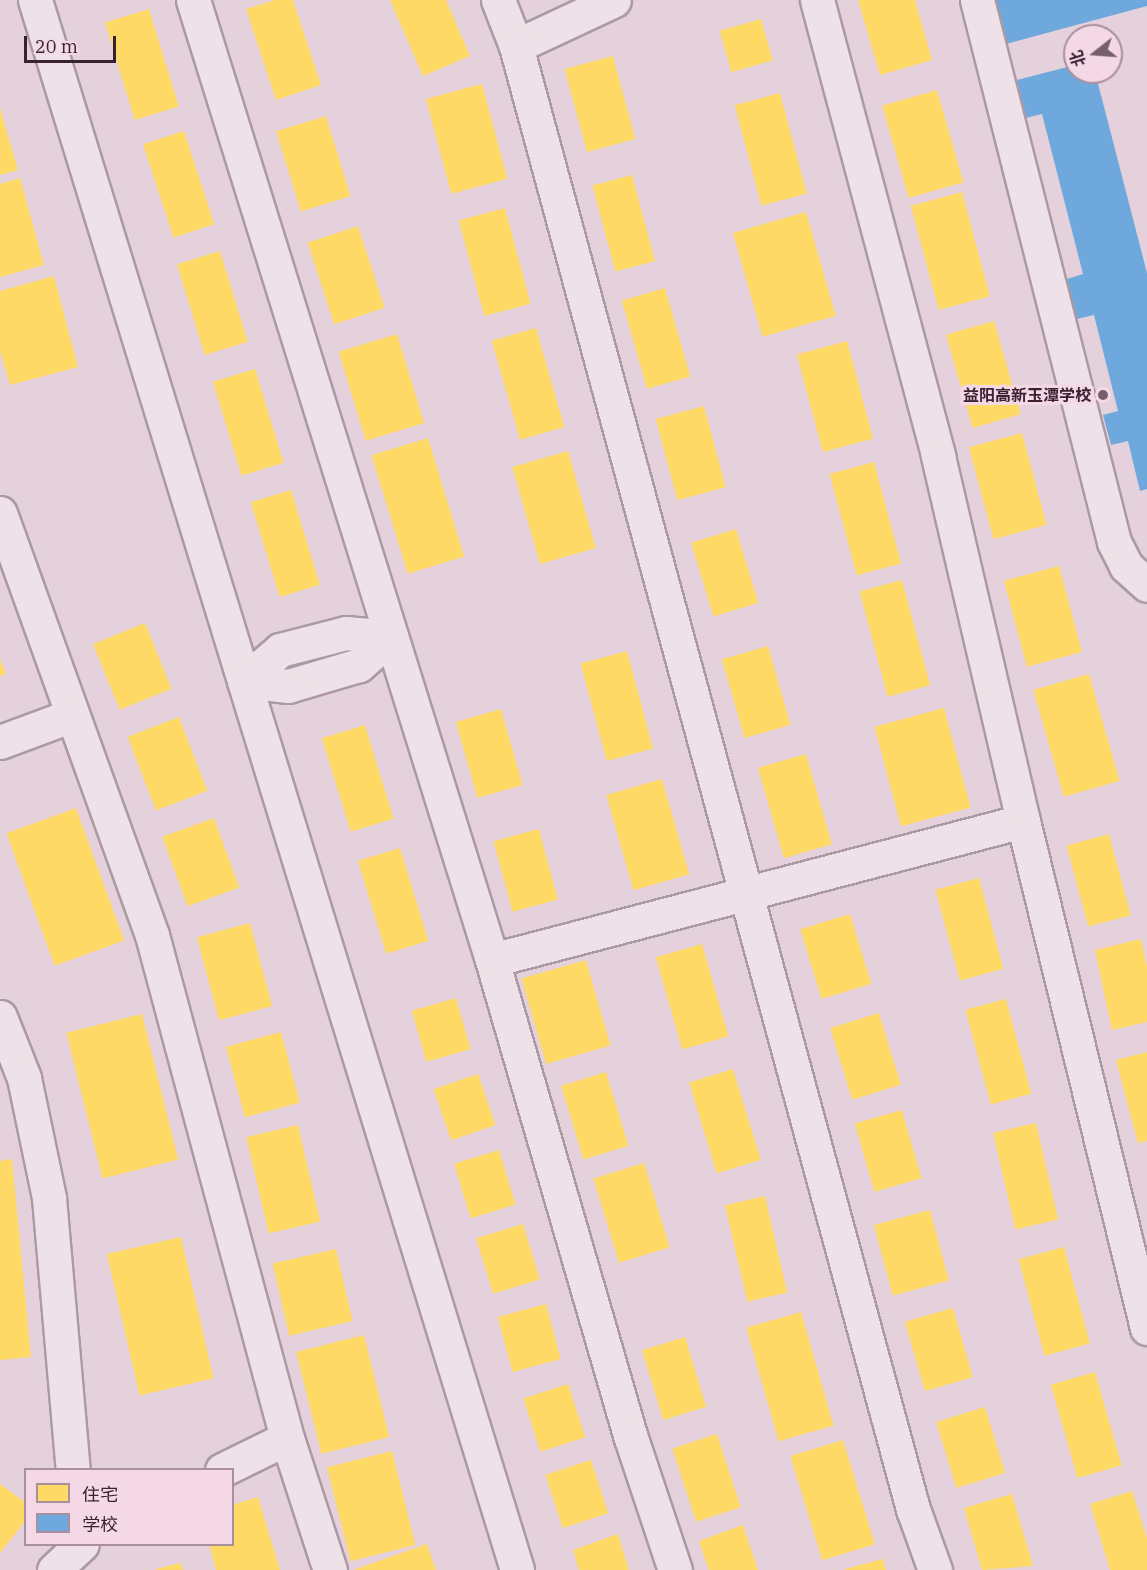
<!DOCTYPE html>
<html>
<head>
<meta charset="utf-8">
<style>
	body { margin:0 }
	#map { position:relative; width:1147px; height:1570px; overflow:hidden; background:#e5d1db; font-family:"IBM Plex Serif","Noto Sans SC",serif }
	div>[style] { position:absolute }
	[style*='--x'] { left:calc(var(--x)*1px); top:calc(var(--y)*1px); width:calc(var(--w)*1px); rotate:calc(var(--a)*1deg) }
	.homes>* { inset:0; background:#ffd966; transform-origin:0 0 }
	.schools>* { inset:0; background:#6fa8dc }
	.roads { filter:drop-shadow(2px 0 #ab99a3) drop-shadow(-2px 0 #ab99a3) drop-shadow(0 2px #ab99a3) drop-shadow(0 -2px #ab99a3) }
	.minor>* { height:33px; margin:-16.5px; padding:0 16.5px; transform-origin:16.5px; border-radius:16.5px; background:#eee2e8 }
	.dots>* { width:16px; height:16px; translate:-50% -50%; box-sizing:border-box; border:3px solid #f4d8e6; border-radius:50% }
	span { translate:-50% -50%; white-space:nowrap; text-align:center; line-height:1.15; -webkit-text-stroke:6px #f4d8e6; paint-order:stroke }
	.poi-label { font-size:16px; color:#3a2132; font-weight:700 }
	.right { translate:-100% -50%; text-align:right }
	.legend { position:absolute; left:24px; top:1468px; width:210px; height:78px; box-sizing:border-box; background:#f4d8e6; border:2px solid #aa8f9e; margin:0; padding:8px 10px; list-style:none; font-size:18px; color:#3a2132 }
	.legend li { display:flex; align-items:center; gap:12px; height:30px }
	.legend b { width:30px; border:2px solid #aa8f9e }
	.north { position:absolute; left:1063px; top:24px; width:60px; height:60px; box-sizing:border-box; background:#f4d8e6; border:2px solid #aa8f9e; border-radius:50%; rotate:253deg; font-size:16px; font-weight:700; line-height:24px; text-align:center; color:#3a2132 }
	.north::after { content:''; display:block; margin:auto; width:21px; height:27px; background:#765f6d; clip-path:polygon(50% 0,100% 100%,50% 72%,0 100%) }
	.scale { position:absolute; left:24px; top:36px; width:92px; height:27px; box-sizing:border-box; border:3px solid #3a2132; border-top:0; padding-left:8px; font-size:18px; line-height:21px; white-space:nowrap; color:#3a2132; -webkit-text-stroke:4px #f4d8e6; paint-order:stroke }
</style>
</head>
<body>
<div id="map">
	<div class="homes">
		<i style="clip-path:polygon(275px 0,293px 0,321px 85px,276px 100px,246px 9px)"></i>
		<i style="clip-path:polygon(390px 0,446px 0,470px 56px,423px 76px)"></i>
		<i style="clip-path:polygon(858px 0,915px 0,932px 60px,880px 75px)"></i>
		<i style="left:149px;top:9px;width:102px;height:46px;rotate:73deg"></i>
		<i style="left:761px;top:19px;width:43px;height:43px;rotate:74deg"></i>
		<i style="left:613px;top:56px;width:86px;height:50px;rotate:75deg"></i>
		<i style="left:482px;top:84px;width:98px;height:58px;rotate:75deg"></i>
		<i style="left:937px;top:90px;width:96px;height:57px;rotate:74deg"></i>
		<i style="left:780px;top:93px;width:104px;height:47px;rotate:75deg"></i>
		<i style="clip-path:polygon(0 108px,18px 170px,0 175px)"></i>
		<i style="left:326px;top:116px;width:84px;height:52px;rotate:73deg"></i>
		<i style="left:184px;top:131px;width:98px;height:43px;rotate:72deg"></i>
		<i style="left:632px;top:175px;width:89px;height:41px;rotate:75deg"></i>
		<i style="clip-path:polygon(20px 178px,44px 265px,0 277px,0 184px)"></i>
		<i style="left:962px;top:192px;width:108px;height:53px;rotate:75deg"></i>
		<i style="left:505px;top:208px;width:99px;height:48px;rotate:75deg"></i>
		<i style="left:806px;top:212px;width:108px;height:76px;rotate:74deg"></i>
		<i style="left:358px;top:226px;width:86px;height:53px;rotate:72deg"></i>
		<i style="left:220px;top:251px;width:95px;height:45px;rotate:73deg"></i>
		<i style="clip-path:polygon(54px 276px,78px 367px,10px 385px,0 351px,0 291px)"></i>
		<i style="left:665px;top:288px;width:92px;height:45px;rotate:74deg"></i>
		<i style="left:994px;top:321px;width:97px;height:50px;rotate:74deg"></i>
		<i style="left:536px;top:328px;width:103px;height:46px;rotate:74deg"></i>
		<i style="left:397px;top:334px;width:93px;height:61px;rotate:73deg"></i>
		<i style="left:847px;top:341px;width:101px;height:52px;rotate:75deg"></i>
		<i style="left:255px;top:369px;width:98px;height:44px;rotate:73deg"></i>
		<i style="left:704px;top:406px;width:84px;height:50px;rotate:75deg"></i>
		<i style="left:1022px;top:433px;width:95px;height:55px;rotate:75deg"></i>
		<i style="left:428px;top:438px;width:124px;height:59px;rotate:73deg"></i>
		<i style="left:568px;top:451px;width:101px;height:58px;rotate:74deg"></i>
		<i style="left:874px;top:462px;width:105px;height:46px;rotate:75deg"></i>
		<i style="left:291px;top:490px;width:99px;height:42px;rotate:73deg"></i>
		<i style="left:736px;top:529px;width:77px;height:47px;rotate:73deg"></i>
		<i style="left:1059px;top:566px;width:89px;height:57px;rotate:75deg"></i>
		<i style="left:902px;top:580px;width:109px;height:44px;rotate:75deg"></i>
		<i style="left:145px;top:623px;width:71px;height:56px;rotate:68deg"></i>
		<i style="left:768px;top:646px;width:82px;height:48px;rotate:74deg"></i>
		<i style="left:627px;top:651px;width:101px;height:48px;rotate:75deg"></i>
		<i style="clip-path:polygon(0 659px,6px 674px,0 676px)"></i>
		<i style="left:1089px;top:674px;width:111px;height:58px;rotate:74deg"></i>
		<i style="left:944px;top:708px;width:103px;height:72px;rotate:75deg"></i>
		<i style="left:501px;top:709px;width:79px;height:47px;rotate:74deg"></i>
		<i style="left:179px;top:717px;width:79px;height:55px;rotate:69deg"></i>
		<i style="left:365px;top:725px;width:98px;height:45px;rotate:73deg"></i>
		<i style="left:806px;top:754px;width:94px;height:50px;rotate:74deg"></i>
		<i style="left:662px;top:779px;width:99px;height:58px;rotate:74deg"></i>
		<i style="left:76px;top:808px;width:141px;height:74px;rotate:70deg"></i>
		<i style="left:214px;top:818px;width:74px;height:55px;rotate:70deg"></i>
		<i style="left:539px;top:829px;width:73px;height:47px;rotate:75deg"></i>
		<i style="left:1109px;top:834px;width:84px;height:44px;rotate:75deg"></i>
		<i style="left:400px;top:848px;width:97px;height:44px;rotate:73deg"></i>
		<i style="left:979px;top:878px;width:94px;height:45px;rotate:75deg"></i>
		<i style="left:850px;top:914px;width:73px;height:52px;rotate:73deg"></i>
		<i style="left:250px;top:923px;width:86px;height:55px;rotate:75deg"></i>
		<i style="clip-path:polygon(1141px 939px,1147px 967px,1147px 1022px,1112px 1030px,1095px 950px)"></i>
		<i style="left:702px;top:944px;width:96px;height:48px;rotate:74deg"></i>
		<i style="left:586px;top:960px;width:89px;height:67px;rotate:74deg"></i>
		<i style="left:456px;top:998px;width:53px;height:46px;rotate:74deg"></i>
		<i style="left:1006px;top:999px;width:98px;height:42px;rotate:75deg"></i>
		<i style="left:879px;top:1013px;width:75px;height:51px;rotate:73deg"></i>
		<i style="left:142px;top:1014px;width:150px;height:78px;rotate:76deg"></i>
		<i style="left:281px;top:1032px;width:73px;height:57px;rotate:75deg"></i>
		<i style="clip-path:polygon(1147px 1052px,1147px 1141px,1138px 1143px,1116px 1060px)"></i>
		<i style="left:733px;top:1069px;width:95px;height:46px;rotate:73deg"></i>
		<i style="left:606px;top:1072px;width:77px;height:47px;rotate:73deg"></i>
		<i style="left:478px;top:1074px;width:54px;height:47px;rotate:71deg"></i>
		<i style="left:902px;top:1110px;width:71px;height:49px;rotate:74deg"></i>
		<i style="left:1036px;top:1123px;width:99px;height:44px;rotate:77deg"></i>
		<i style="left:298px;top:1125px;width:99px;height:53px;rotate:77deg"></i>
		<i style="left:499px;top:1150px;width:57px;height:47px;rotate:73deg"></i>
		<i style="clip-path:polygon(12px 1159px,31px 1357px,0 1360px,0 1161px)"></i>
		<i style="left:644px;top:1163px;width:88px;height:53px;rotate:73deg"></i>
		<i style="left:765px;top:1196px;width:99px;height:41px;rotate:77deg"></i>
		<i style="left:930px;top:1210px;width:73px;height:58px;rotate:75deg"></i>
		<i style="left:523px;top:1224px;width:58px;height:49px;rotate:73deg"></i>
		<i style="left:181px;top:1237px;width:145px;height:76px;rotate:77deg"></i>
		<i style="left:1064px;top:1247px;width:100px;height:47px;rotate:75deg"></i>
		<i style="left:336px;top:1249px;width:74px;height:65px;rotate:77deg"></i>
		<i style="left:546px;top:1304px;width:57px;height:50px;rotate:75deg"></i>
		<i style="left:953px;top:1308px;width:72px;height:50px;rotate:74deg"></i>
		<i style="left:801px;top:1312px;width:118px;height:57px;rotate:74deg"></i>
		<i style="left:364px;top:1335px;width:105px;height:70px;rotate:76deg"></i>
		<i style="left:685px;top:1337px;width:73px;height:45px;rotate:73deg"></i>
		<i style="left:1095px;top:1372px;width:97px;height:46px;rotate:74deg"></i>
		<i style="left:568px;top:1384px;width:56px;height:47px;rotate:72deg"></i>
		<i style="left:985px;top:1407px;width:69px;height:51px;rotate:73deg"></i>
		<i style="left:717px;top:1434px;width:77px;height:47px;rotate:72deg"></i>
		<i style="left:843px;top:1440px;width:109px;height:55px;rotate:73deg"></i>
		<i style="left:392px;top:1451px;width:97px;height:67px;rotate:76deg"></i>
		<i style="left:591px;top:1460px;width:56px;height:48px;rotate:72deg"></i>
		<i style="clip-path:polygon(0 1484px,26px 1503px,26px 1520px,0 1553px)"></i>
		<i style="clip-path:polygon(1132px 1491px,1147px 1538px,1147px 1570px,1110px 1570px,1090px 1504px)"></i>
		<i style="clip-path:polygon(1012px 1494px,1033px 1566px,982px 1570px,964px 1508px)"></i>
		<i style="clip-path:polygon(258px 1497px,280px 1570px,216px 1570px,209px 1544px,232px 1544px,232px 1505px)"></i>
		<i style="clip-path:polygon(743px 1525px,758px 1570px,709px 1570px,699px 1541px)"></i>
		<i style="clip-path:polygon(618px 1534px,629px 1570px,579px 1570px,573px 1550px)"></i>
		<i style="clip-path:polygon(427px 1544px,436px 1570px,353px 1570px)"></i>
		<i style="clip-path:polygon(883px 1559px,886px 1570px,845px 1570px,845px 1569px)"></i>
		<i style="clip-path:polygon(181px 1563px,183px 1570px,156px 1570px,156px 1569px)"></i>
	</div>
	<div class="schools">
		<i style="clip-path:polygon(994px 0,1147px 0,1147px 6px,1006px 44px)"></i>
		<i style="clip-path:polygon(1075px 65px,1075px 72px,1095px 72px,1147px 273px,1147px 489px,1140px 491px,1128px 441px,1111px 445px,1103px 415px,1118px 411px,1094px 315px,1077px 319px,1067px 279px,1083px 274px,1042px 114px,1026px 118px,1017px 80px)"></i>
	</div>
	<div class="roads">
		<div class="minor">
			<i style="--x:35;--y:0;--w:1642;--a:72.93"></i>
			<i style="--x:193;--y:0;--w:1005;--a:72.7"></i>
			<i style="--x:492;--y:960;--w:498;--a:73.8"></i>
			<i style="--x:631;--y:1438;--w:139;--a:71.6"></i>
			<i style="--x:498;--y:0;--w:49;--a:68.6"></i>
			<i style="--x:516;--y:46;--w:108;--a:-25.1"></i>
			<i style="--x:817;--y:0;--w:472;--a:75.1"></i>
			<i style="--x:938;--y:456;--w:375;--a:76.9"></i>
			<i style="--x:977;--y:0;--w:559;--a:75.81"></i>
			<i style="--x:1114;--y:542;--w:27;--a:63"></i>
			<i style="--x:1126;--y:566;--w:28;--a:42"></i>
			<i style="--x:516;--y:46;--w:1516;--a:74.82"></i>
			<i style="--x:913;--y:1509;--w:65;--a:70.2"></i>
			<i style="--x:0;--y:513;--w:449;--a:70.2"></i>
			<i style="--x:152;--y:935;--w:521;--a:74.98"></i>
			<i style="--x:287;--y:1438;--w:139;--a:72"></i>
			<i style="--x:346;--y:633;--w:45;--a:5.1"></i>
			<i style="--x:391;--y:637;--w:43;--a:138.8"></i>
			<i style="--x:359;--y:665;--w:74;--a:163.5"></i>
			<i style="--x:288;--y:686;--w:44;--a:-173.5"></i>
			<i style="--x:244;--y:681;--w:48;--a:-40.7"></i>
			<i style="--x:280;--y:650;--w:68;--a:-14.4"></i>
			<i style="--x:0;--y:742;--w:75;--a:-20.4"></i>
			<i style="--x:492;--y:960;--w:549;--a:-14.67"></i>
			<i style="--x:1023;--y:821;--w:522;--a:76.26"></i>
			<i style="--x:0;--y:1017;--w:66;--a:68.5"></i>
			<i style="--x:24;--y:1078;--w:123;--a:78.2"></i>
			<i style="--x:49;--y:1198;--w:273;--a:85"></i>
			<i style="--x:222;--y:1470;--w:72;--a:-26.2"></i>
			<i style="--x:54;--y:1570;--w:38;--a:-43"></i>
		</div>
	</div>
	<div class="dots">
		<i style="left:1103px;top:395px;background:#765f6d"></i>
	</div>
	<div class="poi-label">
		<span class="right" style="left:1091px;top:395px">益阳高新玉潭学校</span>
	</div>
	<ul class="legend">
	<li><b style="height:16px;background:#ffd966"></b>住宅</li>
	<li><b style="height:16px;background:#6fa8dc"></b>学校</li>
	</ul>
	<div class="north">北</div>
	<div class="scale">20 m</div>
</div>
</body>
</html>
